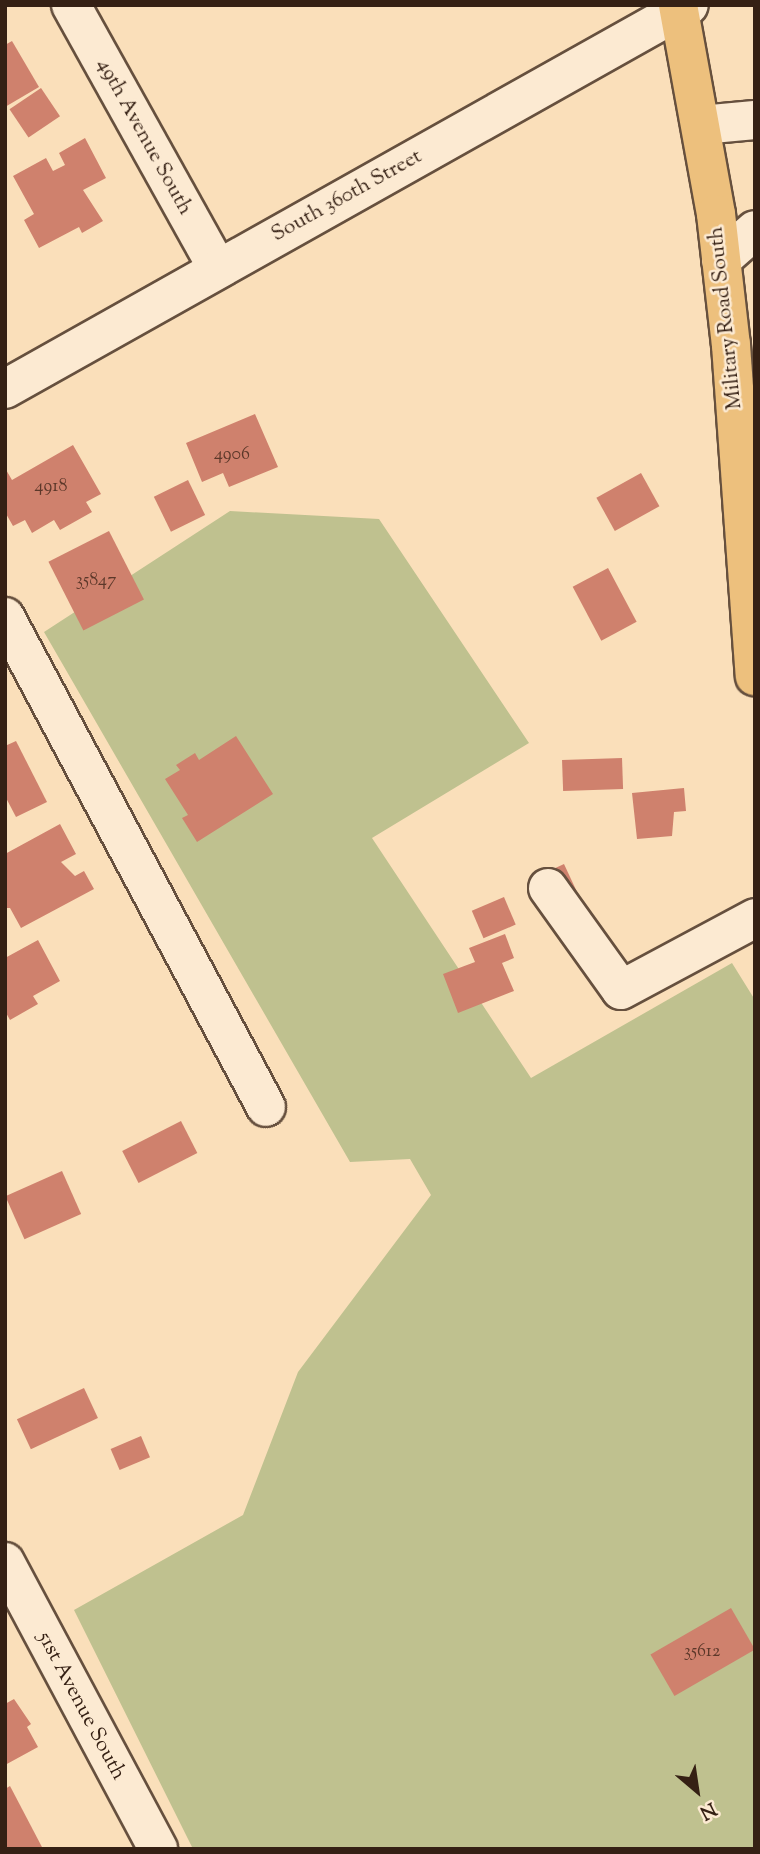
<!DOCTYPE html>
<html>
<head>
<meta charset="utf-8">
<style>
	body { margin:0 }
	#map { position:relative; width:760px; height:1854px; overflow:hidden; background:#fadfba; font-family:"Sorts Mill Goudy",serif }
	div>[style] { position:absolute }
	[style*='--x'] { left:calc(var(--x)*1px); top:calc(var(--y)*1px); width:calc(var(--w)*1px); rotate:calc(var(--a)*1deg) }
	.green>* { inset:0; background:#bfc18f }
	.building>* { inset:0; background:#cf816d; transform-origin:0 0 }
	.roads { filter:drop-shadow(2px 0 #66503e) drop-shadow(-2px 0 #66503e) drop-shadow(0 2px #66503e) drop-shadow(0 -2px #66503e) }
	.minor>* { height:38px; margin:-19px; padding:0 19px; transform-origin:19px; border-radius:19px; background:#fcead2 }
	.major>* { height:38px; margin:-19px; padding:0 19px; transform-origin:19px; border-radius:19px; background:#edc07d }
	span { translate:-50% -50%; white-space:nowrap; text-align:center; line-height:1.15; -webkit-text-stroke:5px #fcead2; paint-order:stroke }
	.number-label { font-size:18px; color:#5c382a }
	.number-label span { -webkit-text-stroke-width:0 }
	.street-label { font-size:21px; color:#352014 }
	.frame { position:absolute; inset:0; border:7px solid #352014; pointer-events:none }
	.north { position:absolute; left:662px; top:1756px; width:70px; height:70px; -webkit-text-stroke:5px #fcead2; paint-order:stroke; rotate:151deg; font-size:19px; font-weight:700; line-height:28px; text-align:center; color:#352014 }
	.north::after { content:''; display:block; margin:auto; width:24px; height:32px; background:#352014; clip-path:polygon(50% 0,100% 100%,50% 72%,0 100%) }
</style>
</head>
<body>
<div id="map">
	<div class="green">
		<i style="clip-path:polygon(230px 511px,379px 519px,529px 743px,372px 838px,531px 1078px,732px 963px,755px 1000px,755px 1849px,193px 1849px,74px 1610px,243px 1515px,298px 1372px,431px 1195px,410px 1159px,350px 1162px,44px 632px)"></i>
	</div>
	<div class="building">
		<i style="clip-path:polygon(12px 41px,39px 87px,5px 107px,5px 45px)"></i>
		<i style="left:41px;top:88px;width:34px;height:38px;rotate:56deg"></i>
		<i style="clip-path:polygon(85px 138px,106px 178px,83px 190px,103px 221px,82px 233px,79px 227px,39px 248px,24px 220px,34px 214px,13px 176px,46px 158px,53px 171px,65px 165px,59px 153px)"></i>
		<i style="clip-path:polygon(255px 414px,278px 467px,229px 487px,223px 473px,202px 482px,186px 443px)"></i>
		<i style="clip-path:polygon(73px 445px,101px 494px,86px 502px,92px 512px,60px 530px,54px 520px,32px 533px,25px 520px,13px 526px,5px 512px,5px 468px,12px 480px)"></i>
		<i style="left:641px;top:473px;width:38px;height:51px;rotate:61deg"></i>
		<i style="left:188px;top:480px;width:39px;height:38px;rotate:64deg"></i>
		<i style="left:109px;top:531px;width:77px;height:68px;rotate:63deg"></i>
		<i style="left:608px;top:568px;width:61px;height:40px;rotate:62deg"></i>
		<i style="clip-path:polygon(236px 736px,273px 794px,197px 842px,182px 818px,188px 815px,165px 779px,180px 770px,176px 765px,195px 753px,199px 760px)"></i>
		<i style="clip-path:polygon(16px 741px,47px 802px,16px 817px,5px 796px,5px 746px)"></i>
		<i style="left:622px;top:758px;width:31px;height:60px;rotate:88deg"></i>
		<i style="clip-path:polygon(684px 788px,686px 811px,674px 812px,672px 836px,637px 839px,632px 793px)"></i>
		<i style="clip-path:polygon(60px 824px,76px 854px,61px 862px,75px 876px,84px 871px,94px 889px,21px 928px,10px 908px,5px 908px,5px 854px)"></i>
		<i style="left:564px;top:864px;width:33px;height:19px;rotate:65deg"></i>
		<i style="left:504px;top:897px;width:30px;height:35px;rotate:67deg"></i>
		<i style="clip-path:polygon(505px 934px,514px 958px,502px 963px,514px 991px,458px 1013px,443px 974px,475px 962px,469px 948px)"></i>
		<i style="clip-path:polygon(38px 940px,60px 981px,33px 996px,38px 1004px,10px 1020px,5px 1011px,5px 958px)"></i>
		<i style="left:181px;top:1121px;width:36px;height:66px;rotate:63deg"></i>
		<i style="left:62px;top:1171px;width:47px;height:62px;rotate:66deg"></i>
		<i style="left:84px;top:1388px;width:33px;height:74px;rotate:65deg"></i>
		<i style="left:141px;top:1436px;width:23px;height:33px;rotate:67deg"></i>
		<i style="left:731px;top:1608px;width:48px;height:93px;rotate:60deg"></i>
		<i style="clip-path:polygon(14px 1699px,31px 1724px,27px 1727px,38px 1747px,5px 1765px,5px 1704px)"></i>
		<i style="clip-path:polygon(10px 1786px,43px 1849px,5px 1849px,5px 1789px)"></i>
	</div>
	<div class="roads">
		<div class="minor">
			<i style="--x:71;--y:5;--w:302;--a:60.9"></i>
			<i style="--x:701;--y:125;--w:54;--a:-5.3"></i>
			<i style="--x:721;--y:260;--w:45;--a:-41.4"></i>
			<i style="--x:5;--y:389;--w:784;--a:-29.31"></i>
			<i style="--x:5;--y:617;--w:555;--a:61.96"></i>
			<i style="--x:548;--y:888;--w:125;--a:54.4"></i>
			<i style="--x:621;--y:990;--w:152;--a:-28.2"></i>
			<i style="--x:5;--y:1562;--w:325;--a:61.9"></i>
		</div>
		<div class="major">
			<i style="--x:678;--y:5;--w:212;--a:79.7"></i>
			<i style="--x:716;--y:214;--w:132;--a:83.5"></i>
			<i style="--x:731;--y:345;--w:332;--a:85.9"></i>
		</div>
	</div>
	<div class="number-label">
		<span style="left:232px;top:455px">4906</span>
		<span style="left:51px;top:487px">4918</span>
		<span style="left:96px;top:581px">35847</span>
		<span style="left:702px;top:1652px">35612</span>
	</div>
	<div class="street-label">
		<span style="left:144px;top:137px;rotate:61deg">49th Avenue South</span>
		<span style="left:347px;top:196px;rotate:-29deg">South 360th Street</span>
		<span style="left:726px;top:318px;rotate:-96deg">Military Road South</span>
		<span style="left:81px;top:1706px;rotate:62deg">51st Avenue South</span>
	</div>
	<div class="frame"></div>
	<div class="north">N</div>
</div>
</body>
</html>
